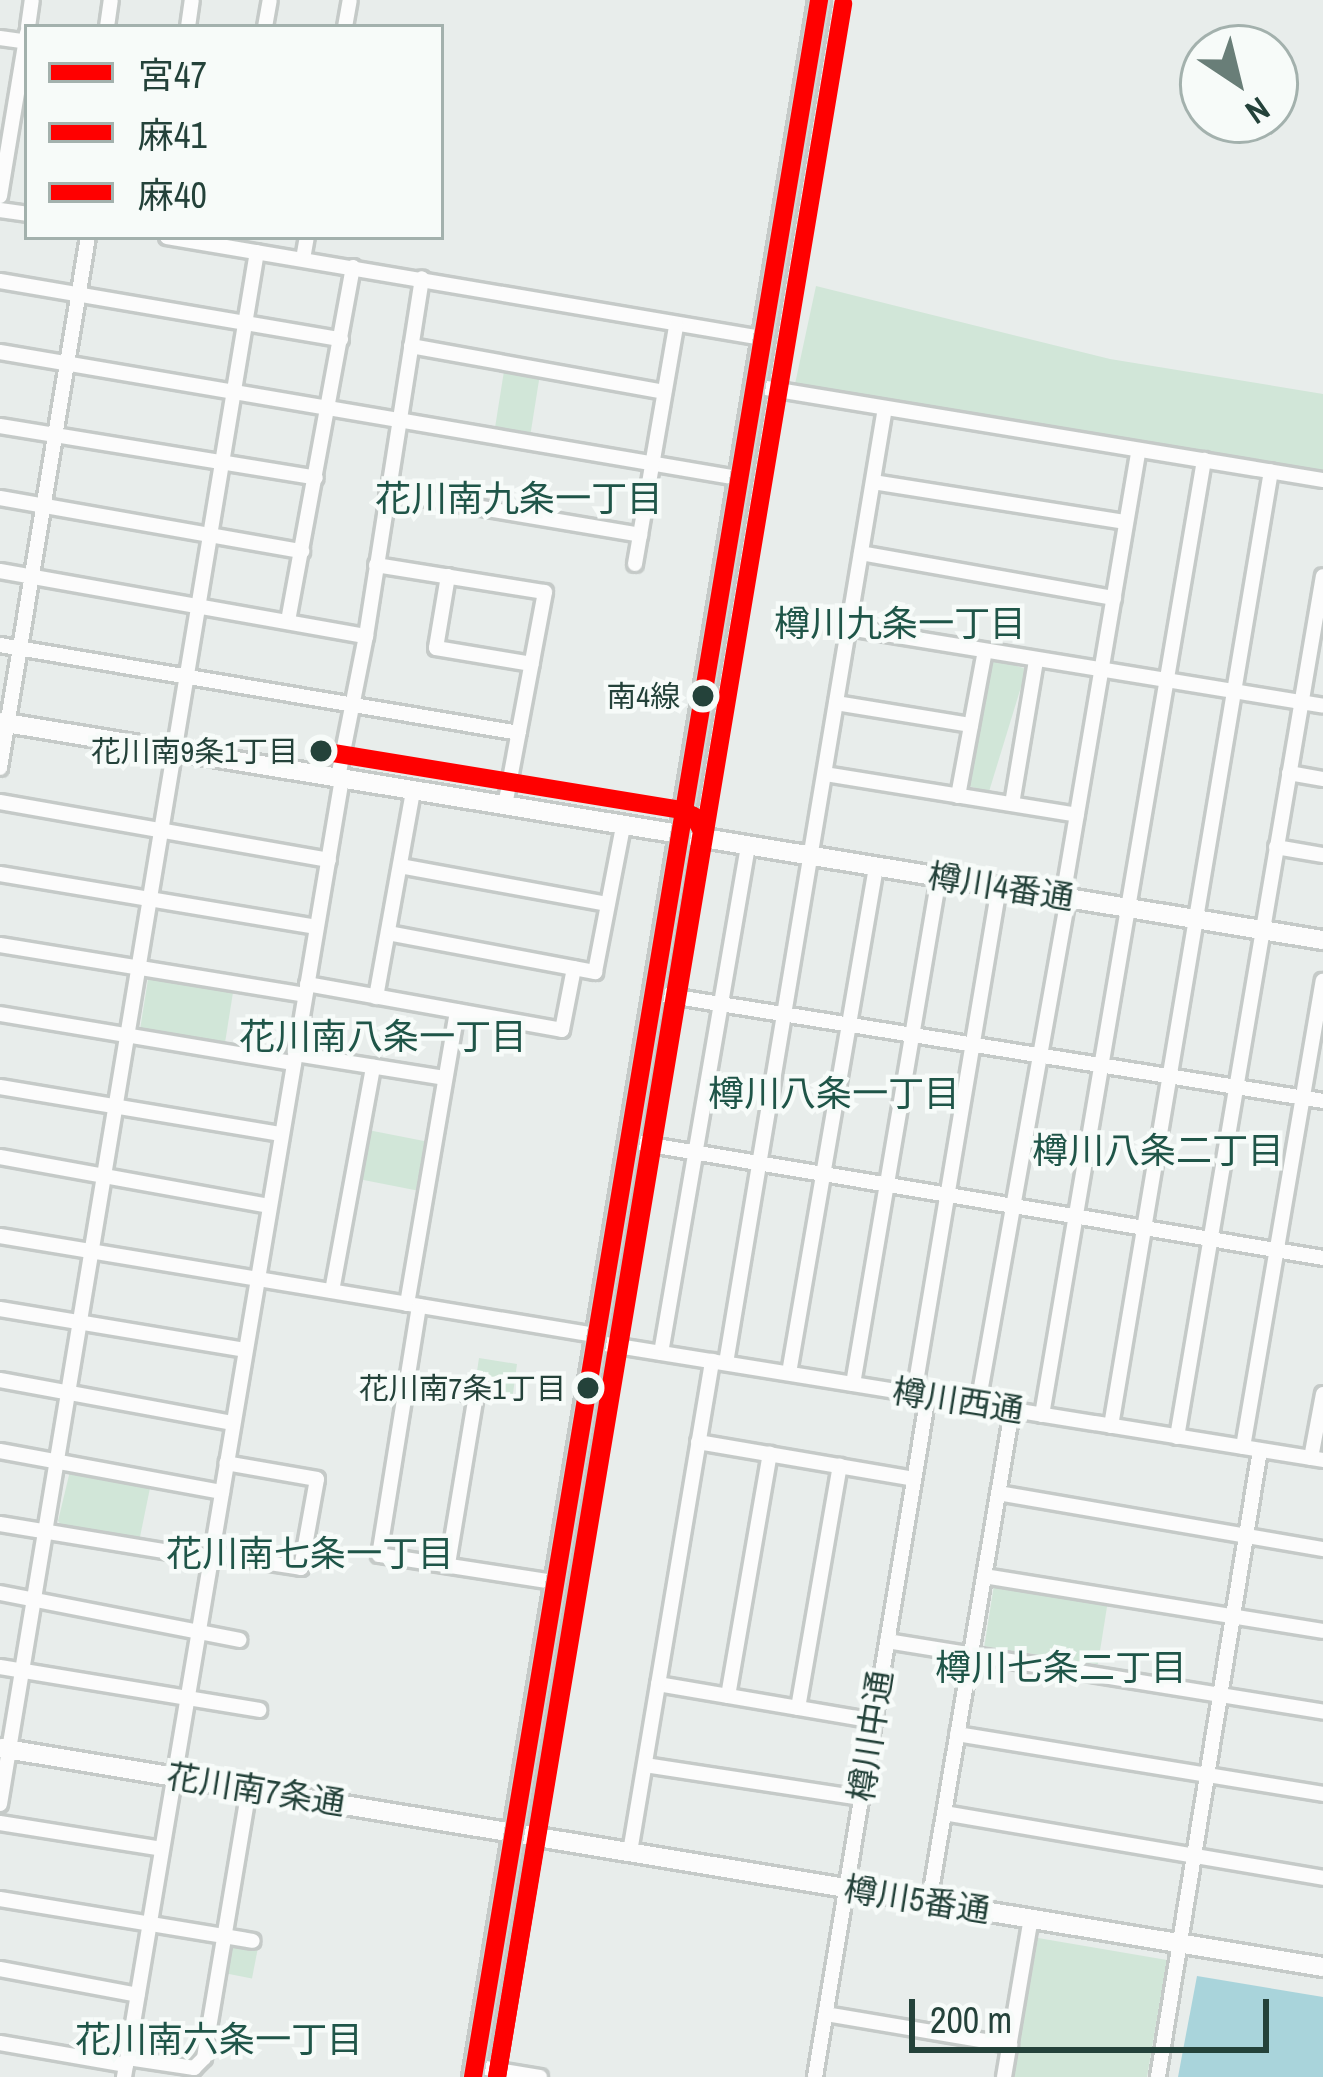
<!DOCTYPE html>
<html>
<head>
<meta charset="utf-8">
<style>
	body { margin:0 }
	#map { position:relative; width:1323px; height:2077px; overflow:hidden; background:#e8edeb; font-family:"Archivo Narrow","Noto Sans JP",sans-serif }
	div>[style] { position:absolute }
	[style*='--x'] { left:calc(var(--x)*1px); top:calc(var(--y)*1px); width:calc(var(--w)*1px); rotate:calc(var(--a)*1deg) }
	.green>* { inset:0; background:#d1e6d8; transform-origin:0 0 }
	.water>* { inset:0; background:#a9d4db }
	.roads { filter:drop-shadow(3px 0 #c5cac8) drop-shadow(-3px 0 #c5cac8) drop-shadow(0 3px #c5cac8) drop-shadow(0 -3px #c5cac8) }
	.street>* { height:14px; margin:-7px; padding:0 7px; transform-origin:7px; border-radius:7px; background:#fcfcfc }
	.secondary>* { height:18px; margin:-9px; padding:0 9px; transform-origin:9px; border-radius:9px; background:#fcfcfc }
	.primary>* { height:21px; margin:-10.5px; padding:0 10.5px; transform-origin:10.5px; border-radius:10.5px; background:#cfd7d5 }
	.bus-1>* { height:18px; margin:-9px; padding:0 9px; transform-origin:9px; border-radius:9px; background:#f00 }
	.bus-2>* { height:18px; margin:-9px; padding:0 9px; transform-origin:9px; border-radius:9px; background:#f00 }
	.bus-3>* { height:18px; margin:-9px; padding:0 9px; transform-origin:9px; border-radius:9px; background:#f00 }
	.dots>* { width:33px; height:33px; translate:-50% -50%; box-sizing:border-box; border:6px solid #f7fbf9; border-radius:50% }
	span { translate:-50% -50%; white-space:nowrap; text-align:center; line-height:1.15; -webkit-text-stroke:9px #f7fbf9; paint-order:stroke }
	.bus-label { font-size:30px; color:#24423a }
	.right { translate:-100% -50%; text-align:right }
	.street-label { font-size:33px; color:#24423a }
	.neighbourhood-label { font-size:36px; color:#1f5548 }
	.legend { position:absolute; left:24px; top:24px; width:420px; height:216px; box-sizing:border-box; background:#f7fbf9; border:3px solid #a3b1ad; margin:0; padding:15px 21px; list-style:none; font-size:36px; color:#24423a }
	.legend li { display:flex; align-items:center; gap:24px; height:60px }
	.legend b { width:60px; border:3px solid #a3b1ad }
	.north { position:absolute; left:1179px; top:24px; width:120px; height:120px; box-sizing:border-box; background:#f7fbf9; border:3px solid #a3b1ad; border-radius:50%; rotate:145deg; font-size:33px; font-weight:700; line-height:48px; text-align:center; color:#24423a }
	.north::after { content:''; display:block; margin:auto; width:42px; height:54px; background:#697e78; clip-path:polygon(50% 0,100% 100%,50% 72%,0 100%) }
	.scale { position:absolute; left:909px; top:1999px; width:360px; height:54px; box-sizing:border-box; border:6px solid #24423a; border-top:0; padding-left:15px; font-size:36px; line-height:42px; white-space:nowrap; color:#24423a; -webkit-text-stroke:9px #f7fbf9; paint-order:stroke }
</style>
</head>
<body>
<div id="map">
	<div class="green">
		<i style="clip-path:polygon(816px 286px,1110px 359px,1323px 394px,1323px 473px,795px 384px)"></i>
		<i style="left:504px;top:371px;width:36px;height:57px;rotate:9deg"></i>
		<i style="left:994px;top:659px;width:34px;height:129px;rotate:17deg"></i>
		<i style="left:149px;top:973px;width:86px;height:62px;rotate:9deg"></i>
		<i style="left:368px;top:1130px;width:61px;height:50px;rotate:11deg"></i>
		<i style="clip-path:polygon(479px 1358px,517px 1364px,512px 1401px,484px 1396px,485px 1387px,475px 1385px)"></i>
		<i style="clip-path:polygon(70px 1471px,151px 1483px,140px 1537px,62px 1526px,58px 1521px)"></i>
		<i style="left:994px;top:1585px;width:115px;height:62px;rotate:9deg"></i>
		<i style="clip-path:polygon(1038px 1938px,1167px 1960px,1147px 2077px,1013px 2077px)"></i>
		<i style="left:232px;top:1945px;width:26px;height:29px;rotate:11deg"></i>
	</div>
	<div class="water">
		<i style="clip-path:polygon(1197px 1976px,1323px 1997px,1323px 2077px,1178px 2077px)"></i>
	</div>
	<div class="roads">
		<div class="street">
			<i style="--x:28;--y:27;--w:27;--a:-82"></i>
			<i style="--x:107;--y:27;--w:27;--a:-82"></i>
			<i style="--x:188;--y:27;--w:27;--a:-82"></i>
			<i style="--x:265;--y:27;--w:27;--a:-80"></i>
			<i style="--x:345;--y:27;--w:27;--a:-80"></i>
			<i style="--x:0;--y:38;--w:27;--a:8"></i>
			<i style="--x:0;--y:196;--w:165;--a:-80.6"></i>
			<i style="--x:0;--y:210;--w:27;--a:8"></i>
			<i style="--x:167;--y:237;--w:604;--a:9.63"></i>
			<i style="--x:303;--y:259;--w:22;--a:-80"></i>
			<i style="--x:0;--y:281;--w:346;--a:9.7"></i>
			<i style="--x:411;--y:346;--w:257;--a:10.3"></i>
			<i style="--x:0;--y:352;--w:749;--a:9.69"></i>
			<i style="--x:754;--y:386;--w:577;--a:9.38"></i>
			<i style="--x:0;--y:426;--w:320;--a:9.3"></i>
			<i style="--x:873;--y:482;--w:256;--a:9"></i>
			<i style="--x:387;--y:492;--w:257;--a:9.6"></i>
			<i style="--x:0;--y:498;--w:307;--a:10"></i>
			<i style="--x:861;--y:553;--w:257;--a:10.1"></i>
			<i style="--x:635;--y:564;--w:242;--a:-80.2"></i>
			<i style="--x:376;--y:565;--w:171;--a:9.1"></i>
			<i style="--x:545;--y:592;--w:218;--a:100.6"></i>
			<i style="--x:0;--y:571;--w:372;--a:10.1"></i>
			<i style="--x:366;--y:636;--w:145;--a:101.2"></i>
			<i style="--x:448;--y:576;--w:73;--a:99.5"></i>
			<i style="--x:436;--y:648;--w:97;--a:9.5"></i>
			<i style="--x:288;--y:621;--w:360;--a:-79.6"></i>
			<i style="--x:849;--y:628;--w:480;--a:9.3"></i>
			<i style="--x:366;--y:636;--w:362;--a:-81.1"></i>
			<i style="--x:0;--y:645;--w:526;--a:9.62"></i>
			<i style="--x:836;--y:703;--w:137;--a:9.3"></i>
			<i style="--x:0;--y:768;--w:538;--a:-80.59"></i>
			<i style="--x:1289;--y:773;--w:35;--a:10"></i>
			<i style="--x:825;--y:774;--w:255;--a:9.2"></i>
			<i style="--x:958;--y:796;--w:147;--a:-79.5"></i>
			<i style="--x:0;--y:802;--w:334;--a:10"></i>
			<i style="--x:1012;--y:804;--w:146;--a:-80.5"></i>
			<i style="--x:1276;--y:847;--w:48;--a:9.7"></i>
			<i style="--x:400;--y:866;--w:210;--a:10.4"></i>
			<i style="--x:0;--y:874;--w:321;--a:9.5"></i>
			<i style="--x:1063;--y:897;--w:453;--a:-80.4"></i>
			<i style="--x:388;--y:933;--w:211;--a:10.7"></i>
			<i style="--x:595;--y:972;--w:149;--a:-79.1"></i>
			<i style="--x:0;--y:945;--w:309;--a:9.3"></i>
			<i style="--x:307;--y:984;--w:259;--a:10.2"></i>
			<i style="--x:562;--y:1030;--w:63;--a:-79"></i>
			<i style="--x:652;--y:993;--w:680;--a:9.14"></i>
			<i style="--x:376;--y:997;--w:209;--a:-79.8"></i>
			<i style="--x:0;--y:1014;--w:298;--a:9.5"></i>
			<i style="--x:295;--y:1054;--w:152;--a:9.1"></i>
			<i style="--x:0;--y:1087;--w:285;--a:9.5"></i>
			<i style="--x:627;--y:1141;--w:706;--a:9.54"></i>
			<i style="--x:0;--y:1157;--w:273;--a:10.3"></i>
			<i style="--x:0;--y:1236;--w:603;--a:9.45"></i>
			<i style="--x:332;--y:1291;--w:228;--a:-79.6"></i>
			<i style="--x:407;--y:1304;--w:297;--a:-80.3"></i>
			<i style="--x:419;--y:1306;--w:252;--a:99.1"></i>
			<i style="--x:379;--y:1555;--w:176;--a:8.8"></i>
			<i style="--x:0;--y:1309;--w:248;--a:9.5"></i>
			<i style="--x:593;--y:1342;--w:739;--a:9.18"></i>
			<i style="--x:661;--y:1353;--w:514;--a:-80.26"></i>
			<i style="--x:726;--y:1363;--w:968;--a:-80.55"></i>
			<i style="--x:789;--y:1373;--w:513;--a:-80.24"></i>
			<i style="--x:0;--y:1380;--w:237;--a:10.5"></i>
			<i style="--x:407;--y:1383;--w:70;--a:9.9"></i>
			<i style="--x:476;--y:1395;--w:172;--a:99.4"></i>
			<i style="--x:853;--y:1384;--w:514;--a:-80.37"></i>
			<i style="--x:914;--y:1394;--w:514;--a:-80.48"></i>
			<i style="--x:978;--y:1404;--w:514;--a:-79.91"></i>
			<i style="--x:1042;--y:1415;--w:969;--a:-80.37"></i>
			<i style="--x:1111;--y:1426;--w:968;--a:-80.49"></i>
			<i style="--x:1177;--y:1437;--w:873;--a:-80.38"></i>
			<i style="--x:698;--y:1442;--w:219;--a:9.7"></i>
			<i style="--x:1243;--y:1447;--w:473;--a:-80.3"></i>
			<i style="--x:0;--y:1451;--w:226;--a:10.5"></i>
			<i style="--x:1311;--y:1458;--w:65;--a:-79.4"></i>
			<i style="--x:998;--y:1493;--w:330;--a:9.8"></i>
			<i style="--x:0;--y:1524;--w:214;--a:9.4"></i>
			<i style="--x:211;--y:1554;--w:91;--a:8.8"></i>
			<i style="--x:301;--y:1568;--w:90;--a:-79.8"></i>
			<i style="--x:317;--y:1479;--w:92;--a:-170"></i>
			<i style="--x:984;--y:1576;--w:343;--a:9.2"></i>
			<i style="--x:0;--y:1593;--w:244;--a:11.1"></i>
			<i style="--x:887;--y:1641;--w:442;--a:9.2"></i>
			<i style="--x:0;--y:1667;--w:263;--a:9.4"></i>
			<i style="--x:658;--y:1684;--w:219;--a:9.7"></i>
			<i style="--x:728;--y:1696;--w:246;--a:-80.2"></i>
			<i style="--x:798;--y:1708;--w:246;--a:-80.2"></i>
			<i style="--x:957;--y:1734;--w:371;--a:9.3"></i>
			<i style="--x:645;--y:1765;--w:219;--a:8.7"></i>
			<i style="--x:0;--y:1804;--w:1573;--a:-80.6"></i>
			<i style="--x:944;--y:1813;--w:385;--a:9.7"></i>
			<i style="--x:0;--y:1823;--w:164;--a:9.1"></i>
			<i style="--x:630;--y:1852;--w:498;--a:-80.5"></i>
			<i style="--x:0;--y:1899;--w:256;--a:9.4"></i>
			<i style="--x:929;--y:1902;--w:499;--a:-80.4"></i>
			<i style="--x:0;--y:1969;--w:140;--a:10.7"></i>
			<i style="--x:826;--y:2014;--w:187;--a:9.6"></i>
			<i style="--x:0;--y:2043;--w:128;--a:9.9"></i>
			<i style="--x:128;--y:2058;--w:67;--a:8.6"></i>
			<i style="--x:194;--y:2068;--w:14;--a:-45"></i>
			<i style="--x:204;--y:2058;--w:273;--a:-80.5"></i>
			<i style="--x:474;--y:2066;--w:67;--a:9.5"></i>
			<i style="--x:124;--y:2077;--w:1316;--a:-80.47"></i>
			<i style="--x:815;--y:2077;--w:690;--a:-80.58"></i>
			<i style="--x:1004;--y:2077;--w:161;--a:-80.4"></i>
			<i style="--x:1158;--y:2077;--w:635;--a:-80.76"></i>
		</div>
		<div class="secondary">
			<i style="--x:0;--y:722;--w:1341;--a:9.36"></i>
			<i style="--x:0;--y:1748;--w:1341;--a:9.4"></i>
		</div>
		<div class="primary">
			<i style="--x:473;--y:2077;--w:2106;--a:-80.54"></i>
		</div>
	</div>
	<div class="bus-1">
		<i style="--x:473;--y:2077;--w:2106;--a:-80.54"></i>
	</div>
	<div class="bus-2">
		<i style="--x:497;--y:2077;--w:2102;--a:-80.52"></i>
	</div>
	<div class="bus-3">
		<i style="--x:321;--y:751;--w:366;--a:9.3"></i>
		<i style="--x:682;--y:810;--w:13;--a:27"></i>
		<i style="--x:694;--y:816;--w:17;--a:62"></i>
		<i style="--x:702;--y:831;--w:1263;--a:99.34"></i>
	</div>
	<div class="dots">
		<i style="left:703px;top:696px;background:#24423a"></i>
		<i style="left:321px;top:751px;background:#24423a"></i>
		<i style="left:588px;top:1388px;background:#24423a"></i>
	</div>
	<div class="bus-label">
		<span class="right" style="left:680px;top:696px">南4線</span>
		<span class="right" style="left:298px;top:751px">花川南9条1丁目</span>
		<span class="right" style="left:566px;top:1388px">花川南7条1丁目</span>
	</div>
	<div class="street-label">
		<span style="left:1001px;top:887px;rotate:9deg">樽川4番通</span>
		<span style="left:958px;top:1401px;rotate:9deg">樽川西通</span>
		<span style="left:871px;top:1736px;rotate:-81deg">樽川中通</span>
		<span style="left:256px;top:1790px;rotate:9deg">花川南7条通</span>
		<span style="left:917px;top:1900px;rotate:9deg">樽川5番通</span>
	</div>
	<div class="neighbourhood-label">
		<span style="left:519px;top:499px">花川南九条一丁目</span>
		<span style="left:900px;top:624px">樽川九条一丁目</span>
		<span style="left:383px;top:1037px">花川南八条一丁目</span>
		<span style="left:834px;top:1094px">樽川八条一丁目</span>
		<span style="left:1158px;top:1151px">樽川八条二丁目</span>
		<span style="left:310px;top:1554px">花川南七条一丁目</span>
		<span style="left:1061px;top:1668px">樽川七条二丁目</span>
		<span style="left:219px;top:2040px">花川南六条一丁目</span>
	</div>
	<ul class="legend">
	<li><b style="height:15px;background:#f00"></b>宮47</li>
	<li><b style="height:15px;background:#f00"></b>麻41</li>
	<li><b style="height:15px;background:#f00"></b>麻40</li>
	</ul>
	<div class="north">N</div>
	<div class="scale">200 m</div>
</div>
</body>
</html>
